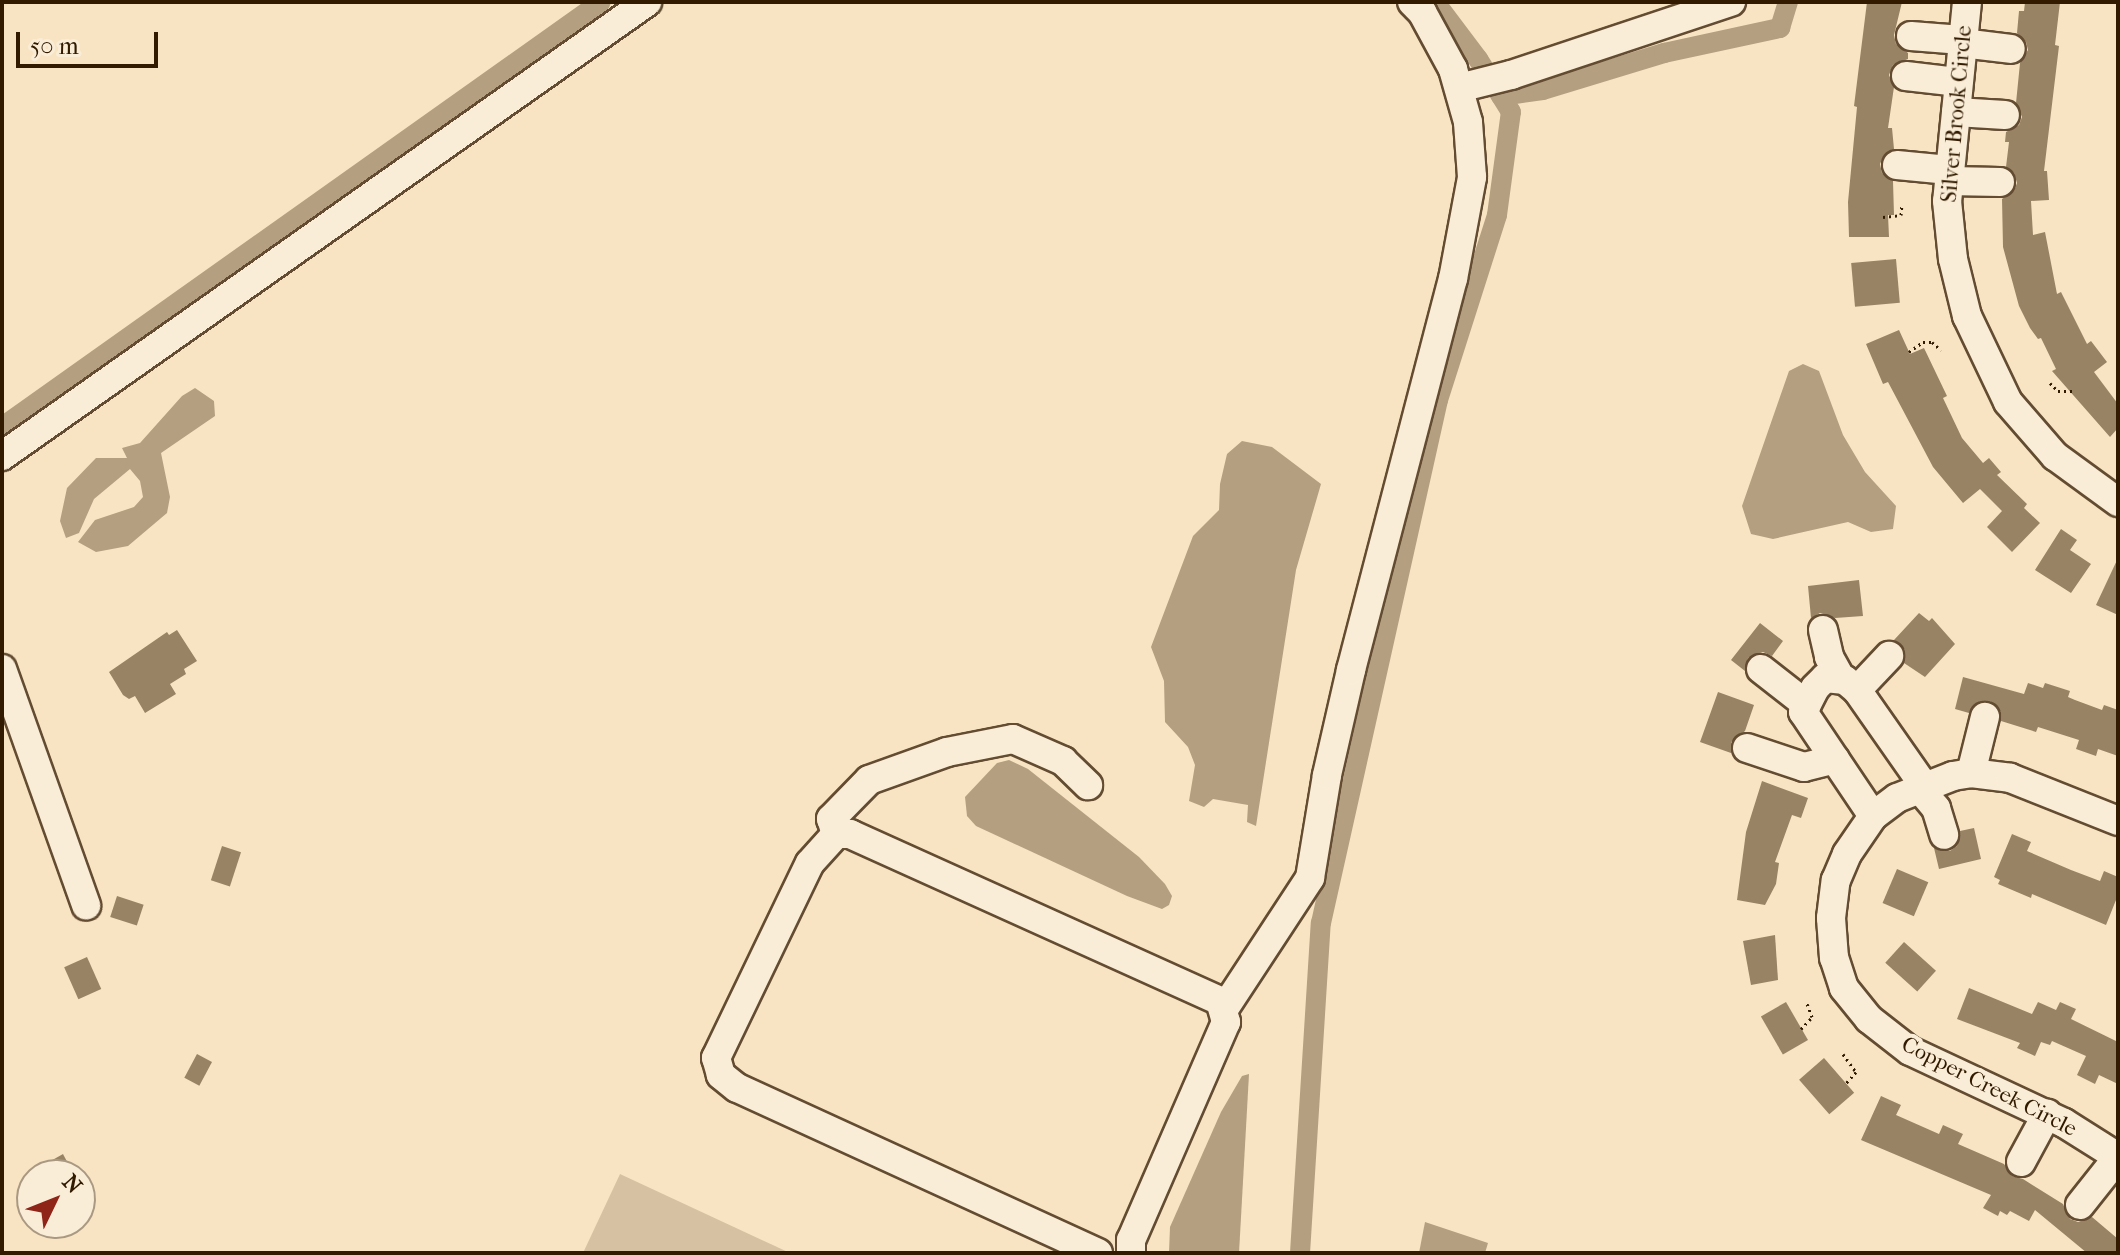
<!DOCTYPE html>
<html>
<head>
<meta charset="utf-8">
<style>
	body { margin:0 }
	#map { position:relative; width:2120px; height:1255px; overflow:hidden; background:#f8e4c3; font-family:"IM FELL French Canon",serif }
	div>[style] { position:absolute }
	[style*='--x'] { left:calc(var(--x)*1px); top:calc(var(--y)*1px); width:calc(var(--w)*1px); rotate:calc(var(--a)*1deg) }
	.green>* { inset:0; background:#d6c2a2 }
	.water>* { inset:0; background:#b49f81 }
	.canal>* { height:20px; margin:-10px; padding:0 10px; transform-origin:10px; border-radius:10px; background:#b49f81 }
	.building>* { inset:0; background:#988365; transform-origin:0 0 }
	.path>* { height:3px; margin-top:-1.5px; transform-origin:0; background:repeating-linear-gradient(90deg,#311a00 0 2px,transparent 0 6px) }
	.roads { filter:drop-shadow(2px 0 #634c31) drop-shadow(-2px 0 #634c31) drop-shadow(0 2px #634c31) drop-shadow(0 -2px #634c31) }
	.minor>* { height:28px; margin:-14px; padding:0 14px; transform-origin:14px; border-radius:14px; background:#faedd8 }
	span { translate:-50% -50%; white-space:nowrap; text-align:center; line-height:1.15; -webkit-text-stroke:8px #faedd8; paint-order:stroke }
	.street-label { font-size:22px; color:#311a00 }
	.frame { position:absolute; inset:0; border:4px solid #311a00; pointer-events:none }
	.north { position:absolute; left:16px; top:1159px; width:80px; height:80px; box-sizing:border-box; background:#faedd8; border:2px solid #aa9982; border-radius:50%; rotate:47deg; font-size:22px; font-weight:700; line-height:32px; text-align:center; color:#311a00 }
	.north::after { content:''; display:block; margin:auto; width:28px; height:36px; background:#8f2418; clip-path:polygon(50% 0,100% 100%,50% 72%,0 100%) }
	.scale { position:absolute; left:16px; top:32px; width:142px; height:36px; box-sizing:border-box; border:4px solid #311a00; border-top:0; padding-left:10px; font-size:24px; line-height:28px; white-space:nowrap; color:#311a00; -webkit-text-stroke:6px #faedd8; paint-order:stroke }
</style>
</head>
<body>
<div id="map">
	<div class="green">
		<i style="clip-path:polygon(620px 1174px,790px 1253px,583px 1253px)"></i>
	</div>
	<div class="water">
		<i style="clip-path:polygon(1803px 364px,1819px 371px,1843px 435px,1865px 472px,1896px 506px,1893px 529px,1871px 532px,1848px 522px,1773px 539px,1751px 534px,1742px 506px,1789px 371px)"></i>
		<i style="clip-path:polygon(195px 388px,214px 401px,215px 416px,161px 453px,170px 497px,167px 513px,128px 546px,96px 552px,78px 542px,95px 520px,134px 507px,143px 497px,140px 481px,130px 469px,94px 499px,79px 533px,66px 538px,60px 521px,67px 488px,96px 458px,127px 458px,122px 448px,140px 443px,182px 396px)"></i>
		<i style="clip-path:polygon(1242px 441px,1272px 447px,1321px 484px,1296px 570px,1256px 826px,1247px 822px,1248px 805px,1213px 799px,1204px 807px,1189px 801px,1195px 765px,1188px 747px,1165px 722px,1164px 681px,1151px 647px,1193px 536px,1219px 510px,1220px 484px,1227px 454px)"></i>
		<i style="clip-path:polygon(1009px 760px,1028px 769px,1139px 857px,1165px 884px,1172px 896px,1169px 905px,1162px 909px,1127px 896px,976px 826px,967px 816px,965px 797px,997px 763px)"></i>
		<i style="clip-path:polygon(1249px 1074px,1239px 1253px,1169px 1253px,1170px 1227px,1221px 1112px,1242px 1076px)"></i>
		<i style="clip-path:polygon(1425px 1222px,1488px 1243px,1485px 1253px,1419px 1253px)"></i>
	</div>
	<div class="canal">
		<i style="--x:1501;--y:96;--w:42;--a:-8.1"></i>
		<i style="--x:1543;--y:90;--w:127;--a:-17"></i>
		<i style="--x:1664;--y:53;--w:119;--a:-12.2"></i>
		<i style="--x:1780;--y:28;--w:27;--a:-73"></i>
		<i style="--x:2;--y:427;--w:734;--a:-35.36"></i>
		<i style="--x:1300;--y:1253;--w:331;--a:-86.4"></i>
		<i style="--x:1321;--y:923;--w:536;--a:-77.39"></i>
		<i style="--x:1438;--y:400;--w:194;--a:-72.3"></i>
		<i style="--x:1497;--y:215;--w:104;--a:-82.3"></i>
		<i style="--x:1511;--y:112;--w:62;--a:-121.9"></i>
		<i style="--x:1478;--y:59;--w:71;--a:-127"></i>
	</div>
	<div class="building">
		<i style="clip-path:polygon(1867px 2px,1902px 2px,1894px 35px,1896px 44px,1908px 53px,1908px 59px,1893px 65px,1889px 75px,1894px 87px,1888px 128px,1892px 128px,1894px 149px,1884px 155px,1880px 164px,1882px 173px,1893px 181px,1894px 215px,1888px 215px,1889px 237px,1849px 237px,1848px 202px,1857px 107px,1854px 106px)"></i>
		<i style="clip-path:polygon(2025px 2px,2060px 2px,2055px 45px,2059px 46px,2044px 171px,2047px 171px,2049px 200px,2031px 201px,2033px 235px,2045px 232px,2057px 294px,2061px 292px,2087px 344px,2091px 341px,2107px 362px,2094px 372px,2118px 404px,2118px 428px,2110px 437px,2052px 371px,2056px 369px,2041px 338px,2038px 339px,2030px 328px,2019px 306px,2003px 247px,2002px 199px,2014px 191px,2017px 183px,2014px 173px,2006px 167px,2009px 142px,2005px 142px,2006px 132px,2019px 125px,2022px 117px,2016px 103px,2020px 63px,2028px 50px,2026px 42px,2017px 33px,2019px 11px,2024px 11px)"></i>
		<i style="left:1896px;top:259px;width:44px;height:45px;rotate:85deg"></i>
		<i style="clip-path:polygon(1899px 330px,1910px 354px,1924px 348px,1947px 396px,1943px 398px,1962px 438px,1983px 463px,1989px 458px,2001px 472px,1997px 475px,2027px 504px,2024px 508px,2040px 523px,2012px 552px,1987px 527px,2002px 511px,1980px 489px,1963px 503px,1933px 467px,1888px 382px,1883px 384px,1866px 344px)"></i>
		<i style="clip-path:polygon(2061px 529px,2077px 540px,2070px 550px,2091px 564px,2071px 593px,2035px 570px)"></i>
		<i style="clip-path:polygon(2118px 558px,2118px 615px,2096px 605px)"></i>
		<i style="clip-path:polygon(1859px 580px,1863px 616px,1835px 618px,1820px 613px,1811px 618px,1808px 586px)"></i>
		<i style="clip-path:polygon(1919px 613px,1929px 621px,1932px 618px,1955px 644px,1925px 677px,1904px 663px,1905px 650px,1894px 640px)"></i>
		<i style="clip-path:polygon(1760px 623px,1783px 641px,1772px 656px,1763px 652px,1748px 658px,1745px 671px,1731px 660px)"></i>
		<i style="clip-path:polygon(177px 630px,197px 661px,184px 669px,186px 674px,170px 684px,176px 694px,145px 713px,135px 696px,129px 699px,123px 695px,109px 672px,167px 632px,169px 635px)"></i>
		<i style="clip-path:polygon(1963px 677px,2024px 694px,2028px 683px,2043px 688px,2045px 683px,2070px 691px,2068px 697px,2075px 700px,2102px 710px,2104px 705px,2118px 710px,2118px 756px,2098px 749px,2096px 756px,2076px 749px,2079px 740px,2038px 727px,2036px 732px,2001px 721px,2001px 712px,1990px 701px,1980px 701px,1969px 713px,1955px 709px)"></i>
		<i style="clip-path:polygon(1718px 692px,1754px 705px,1745px 731px,1731px 742px,1731px 753px,1700px 742px)"></i>
		<i style="clip-path:polygon(1762px 781px,1808px 798px,1801px 818px,1792px 815px,1775px 862px,1779px 863px,1776px 884px,1765px 905px,1737px 900px,1746px 832px)"></i>
		<i style="clip-path:polygon(1974px 828px,1981px 859px,1939px 869px,1934px 848px,1950px 851px,1957px 846px,1960px 831px)"></i>
		<i style="clip-path:polygon(2012px 834px,2031px 842px,2027px 851px,2071px 870px,2100px 881px,2104px 871px,2118px 877px,2118px 895px,2106px 925px,2032px 894px,2031px 898px,1998px 884px,2000px 880px,1994px 877px)"></i>
		<i style="left:222px;top:846px;width:20px;height:36px;rotate:18deg"></i>
		<i style="left:1897px;top:869px;width:34px;height:37px;rotate:23deg"></i>
		<i style="left:117px;top:896px;width:28px;height:22px;rotate:18deg"></i>
		<i style="clip-path:polygon(1775px 935px,1778px 980px,1751px 985px,1743px 941px)"></i>
		<i style="left:1904px;top:942px;width:43px;height:28px;rotate:42deg"></i>
		<i style="left:87px;top:957px;width:35px;height:25px;rotate:66deg"></i>
		<i style="clip-path:polygon(1969px 988px,2032px 1014px,2038px 1002px,2056px 1010px,2060px 1002px,2076px 1009px,2071px 1019px,2118px 1042px,2118px 1084px,2099px 1075px,2095px 1084px,2077px 1075px,2086px 1056px,2052px 1041px,2050px 1045px,2041px 1042px,2035px 1056px,2017px 1048px,2020px 1043px,1957px 1019px)"></i>
		<i style="left:1786px;top:1002px;width:44px;height:29px;rotate:60deg"></i>
		<i style="left:197px;top:1054px;width:17px;height:27px;rotate:28deg"></i>
		<i style="left:1824px;top:1058px;width:46px;height:33px;rotate:49deg"></i>
		<i style="clip-path:polygon(1881px 1096px,1901px 1105px,1896px 1115px,1939px 1134px,1943px 1125px,1963px 1134px,1958px 1144px,2004px 1164px,2012px 1176px,2023px 1179px,2063px 1204px,2070px 1219px,2078px 1222px,2092px 1217px,2118px 1239px,2118px 1253px,2087px 1253px,2035px 1210px,2029px 1221px,2010px 1211px,2007px 1215px,2000px 1211px,1998px 1216px,1983px 1208px,1991px 1195px,1861px 1140px)"></i>
		<i style="clip-path:polygon(63px 1154px,74px 1175px,26px 1175px)"></i>
	</div>
	<div class="path">
		<i style="--x:1883;--y:217;--w:18;--a:-6"></i>
		<i style="--x:1901;--y:215;--w:11;--a:-85"></i>
		<i style="--x:1909;--y:352;--w:17;--a:-36"></i>
		<i style="--x:1923;--y:342;--w:9;--a:0"></i>
		<i style="--x:1932;--y:342;--w:12;--a:42"></i>
		<i style="--x:2050;--y:383;--w:11;--a:45"></i>
		<i style="--x:2058;--y:391;--w:17;--a:0"></i>
		<i style="--x:1801;--y:1029;--w:16;--a:-47"></i>
		<i style="--x:1812;--y:1017;--w:15;--a:-110"></i>
		<i style="--x:1843;--y:1054;--w:22;--a:54"></i>
		<i style="--x:1856;--y:1072;--w:15;--a:132"></i>
	</div>
	<div class="roads">
		<div class="minor">
			<i style="--x:1967;--y:2;--w:200;--a:95.7"></i>
			<i style="--x:1947;--y:201;--w:58;--a:84.1"></i>
			<i style="--x:1953;--y:259;--w:59;--a:76.2"></i>
			<i style="--x:1967;--y:316;--w:95;--a:64.5"></i>
			<i style="--x:2008;--y:402;--w:72;--a:49"></i>
			<i style="--x:2055;--y:456;--w:78;--a:36.1"></i>
			<i style="--x:1911;--y:36;--w:51;--a:4.5"></i>
			<i style="--x:1962;--y:43;--w:49;--a:7"></i>
			<i style="--x:1906;--y:76;--w:51;--a:6.7"></i>
			<i style="--x:1459;--y:88;--w:54;--a:-14"></i>
			<i style="--x:1511;--y:75;--w:232;--a:-18.4"></i>
			<i style="--x:1956;--y:112;--w:49;--a:3.5"></i>
			<i style="--x:1897;--y:165;--w:52;--a:5.5"></i>
			<i style="--x:1949;--y:181;--w:51;--a:1.1"></i>
			<i style="--x:2;--y:456;--w:789;--a:-35.14"></i>
			<i style="--x:1823;--y:630;--w:28;--a:77"></i>
			<i style="--x:1829;--y:657;--w:25;--a:61"></i>
			<i style="--x:2;--y:669;--w:251;--a:70.4"></i>
			<i style="--x:1761;--y:669;--w:58;--a:38"></i>
			<i style="--x:1857;--y:690;--w:47;--a:-46.7"></i>
			<i style="--x:1747;--y:748;--w:60;--a:18.4"></i>
			<i style="--x:1804;--y:767;--w:32;--a:-14"></i>
			<i style="--x:1971;--y:773;--w:58;--a:-76"></i>
			<i style="--x:1920;--y:789;--w:25;--a:50"></i>
			<i style="--x:1936;--y:808;--w:28;--a:73"></i>
			<i style="--x:1873;--y:816;--w:125;--a:-123.9"></i>
			<i style="--x:1803;--y:712;--w:27;--a:-63"></i>
			<i style="--x:1815;--y:688;--w:14;--a:-45"></i>
			<i style="--x:1825;--y:678;--w:20;--a:6"></i>
			<i style="--x:1845;--y:680;--w:16;--a:40"></i>
			<i style="--x:1857;--y:690;--w:118;--a:55"></i>
			<i style="--x:836;--y:834;--w:16;--a:-108"></i>
			<i style="--x:831;--y:819;--w:54;--a:-45.7"></i>
			<i style="--x:869;--y:780;--w:83;--a:-19.7"></i>
			<i style="--x:947;--y:752;--w:67;--a:-11.1"></i>
			<i style="--x:1013;--y:739;--w:55;--a:23.7"></i>
			<i style="--x:1063;--y:761;--w:35;--a:44"></i>
			<i style="--x:1224;--y:1009;--w:157;--a:-56.7"></i>
			<i style="--x:1310;--y:878;--w:104;--a:-80.6"></i>
			<i style="--x:1327;--y:775;--w:108;--a:-77.1"></i>
			<i style="--x:1351;--y:670;--w:404;--a:-75.4"></i>
			<i style="--x:1453;--y:279;--w:104;--a:-79.4"></i>
			<i style="--x:1472;--y:177;--w:55;--a:-94.2"></i>
			<i style="--x:1468;--y:122;--w:55;--a:-105.8"></i>
			<i style="--x:1453;--y:69;--w:65;--a:-118.5"></i>
			<i style="--x:1422;--y:12;--w:14;--a:-135"></i>
			<i style="--x:2021;--y:1162;--w:55;--a:-61.6"></i>
			<i style="--x:2080;--y:1205;--w:61;--a:-51.6"></i>
			<i style="--x:2118;--y:1157;--w:64;--a:-147.8"></i>
			<i style="--x:2064;--y:1123;--w:170;--a:-154.9"></i>
			<i style="--x:1910;--y:1051;--w:52;--a:-142"></i>
			<i style="--x:1869;--y:1019;--w:40;--a:-129"></i>
			<i style="--x:1844;--y:988;--w:32;--a:-108"></i>
			<i style="--x:1834;--y:958;--w:40;--a:-94.3"></i>
			<i style="--x:1831;--y:918;--w:38;--a:-83"></i>
			<i style="--x:1836;--y:880;--w:28;--a:-67"></i>
			<i style="--x:1847;--y:854;--w:46;--a:-55.6"></i>
			<i style="--x:1873;--y:816;--w:30;--a:-37"></i>
			<i style="--x:1897;--y:798;--w:60;--a:-21.4"></i>
			<i style="--x:1953;--y:776;--w:18;--a:-9"></i>
			<i style="--x:1971;--y:773;--w:39;--a:7"></i>
			<i style="--x:2010;--y:778;--w:116;--a:21.7"></i>
			<i style="--x:1098;--y:1253;--w:397;--a:-155.4"></i>
			<i style="--x:737;--y:1088;--w:21;--a:-141"></i>
			<i style="--x:721;--y:1075;--w:18;--a:-106"></i>
			<i style="--x:716;--y:1058;--w:216;--a:-64.3"></i>
			<i style="--x:810;--y:863;--w:39;--a:-48"></i>
			<i style="--x:836;--y:834;--w:14;--a:0"></i>
			<i style="--x:850;--y:834;--w:406;--a:24.3"></i>
			<i style="--x:1220;--y:1001;--w:22;--a:74"></i>
			<i style="--x:1226;--y:1022;--w:238;--a:113.5"></i>
			<i style="--x:1131;--y:1240;--w:13;--a:90"></i>
		</div>
	</div>
	<div class="street-label">
		<span style="left:1957px;top:114px;rotate:-85deg">Silver Brook Circle</span>
		<span style="left:1989px;top:1087px;rotate:27deg">Copper Creek Circle</span>
	</div>
	<div class="frame"></div>
	<div class="north">N</div>
	<div class="scale">50 m</div>
</div>
</body>
</html>
